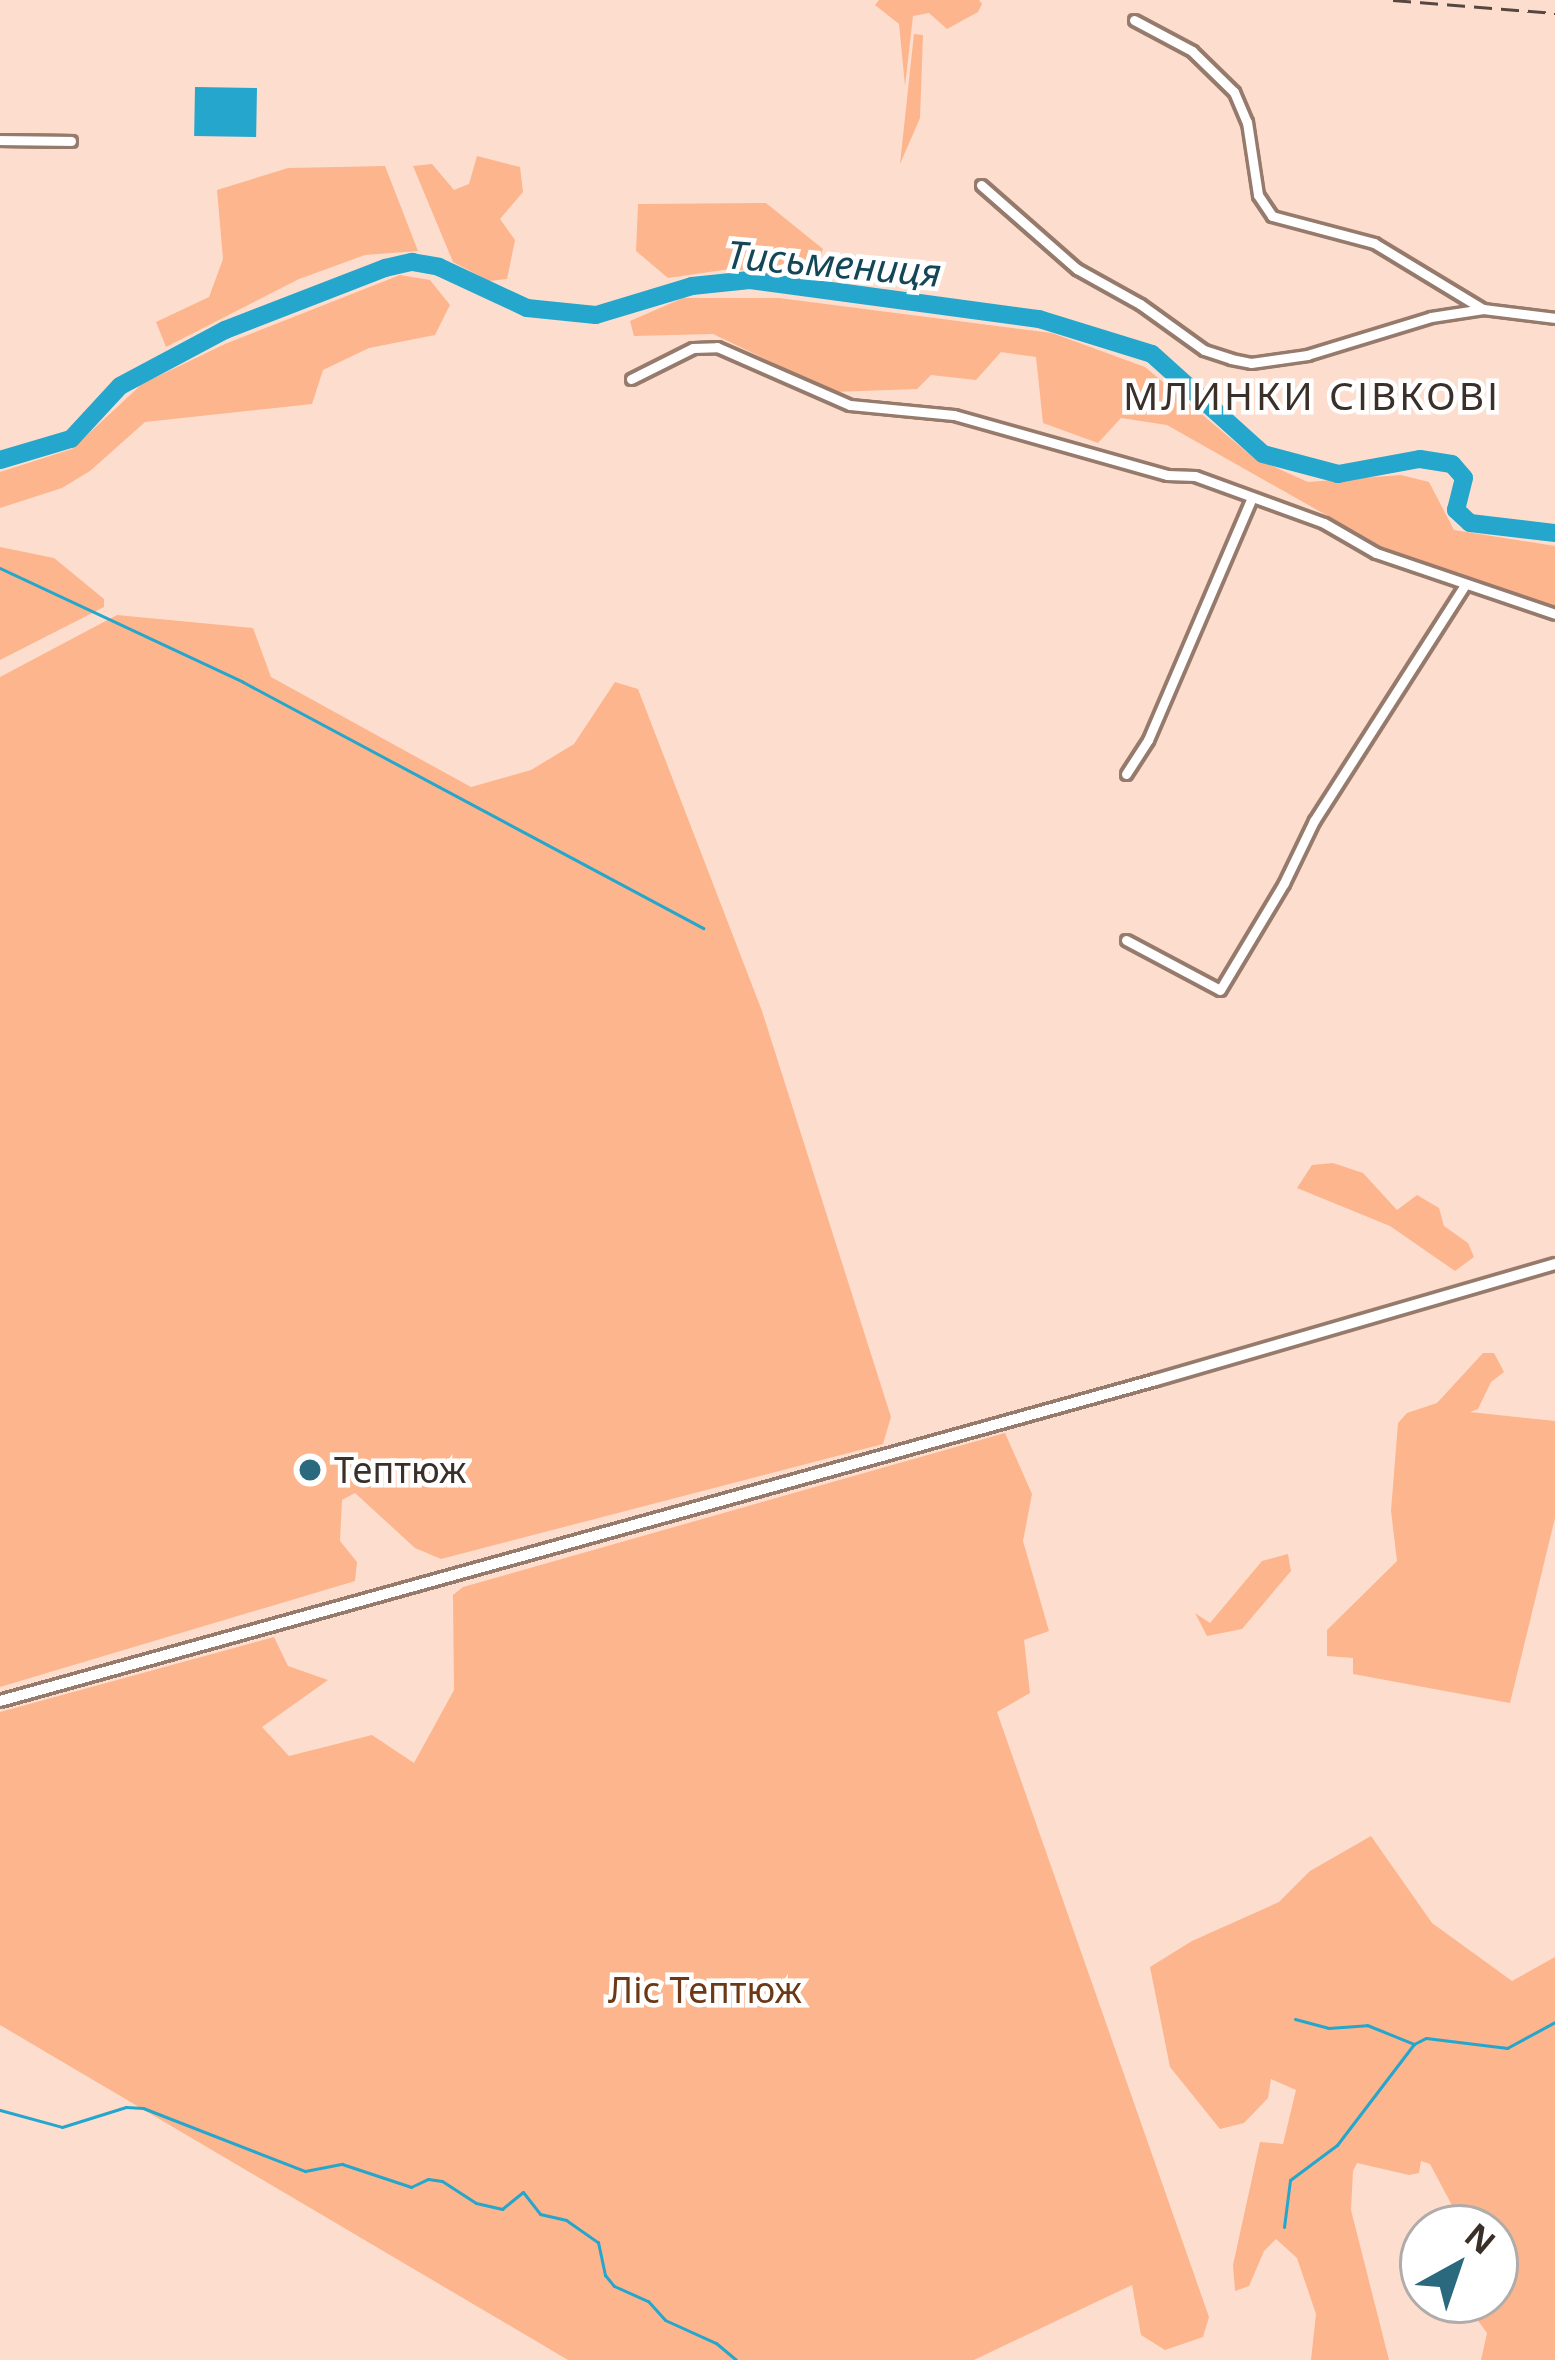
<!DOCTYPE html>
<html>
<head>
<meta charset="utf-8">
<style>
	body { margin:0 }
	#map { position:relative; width:1555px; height:2360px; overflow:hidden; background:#fddece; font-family:"Noto Sans",sans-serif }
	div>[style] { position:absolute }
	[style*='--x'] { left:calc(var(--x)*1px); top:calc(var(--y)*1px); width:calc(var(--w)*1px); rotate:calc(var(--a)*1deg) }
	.green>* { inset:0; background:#fcb58d }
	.water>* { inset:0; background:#25a6cc; transform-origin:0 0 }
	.stream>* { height:3px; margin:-1.5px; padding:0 1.5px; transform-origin:1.5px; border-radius:1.5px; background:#25a6cc }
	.river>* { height:18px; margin:-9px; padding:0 9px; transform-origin:9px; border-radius:9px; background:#25a6cc }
	.roads { filter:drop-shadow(3px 0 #967a6c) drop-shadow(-3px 0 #967a6c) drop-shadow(0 3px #967a6c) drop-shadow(0 -3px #967a6c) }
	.minor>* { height:9px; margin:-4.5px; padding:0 4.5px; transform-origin:4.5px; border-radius:4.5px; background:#fff }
	.tertiary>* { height:10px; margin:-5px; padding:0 5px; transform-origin:5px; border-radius:5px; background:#fff }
	.rail>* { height:3px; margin-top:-1.5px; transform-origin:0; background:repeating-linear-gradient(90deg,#55463f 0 18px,transparent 0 27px) }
	.dots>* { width:33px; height:33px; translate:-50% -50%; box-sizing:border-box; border:6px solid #fff; border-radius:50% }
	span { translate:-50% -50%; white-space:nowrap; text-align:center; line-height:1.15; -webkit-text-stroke:9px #fff; paint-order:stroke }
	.poi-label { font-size:36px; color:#3b2f29 }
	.left { translate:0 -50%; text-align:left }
	.park-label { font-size:36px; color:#6d3815 }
	.water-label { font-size:39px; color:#134657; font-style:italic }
	.neighbourhood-label { font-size:39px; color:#3b2f29; letter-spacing:3px }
	.north { position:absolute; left:1399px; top:2204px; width:120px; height:120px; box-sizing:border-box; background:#fff; border:3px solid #b1aca9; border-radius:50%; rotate:40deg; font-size:33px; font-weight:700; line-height:48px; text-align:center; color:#3b2f29 }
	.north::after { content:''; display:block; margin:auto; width:42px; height:54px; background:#2a697e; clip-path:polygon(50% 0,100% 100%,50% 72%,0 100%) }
</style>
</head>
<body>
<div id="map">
	<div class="green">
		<i style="clip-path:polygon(879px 0,979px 0,982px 4px,978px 12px,947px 29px,929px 13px,913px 16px,905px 86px,899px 24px,875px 5px)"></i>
		<i style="clip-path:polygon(914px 34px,923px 35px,920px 118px,900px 164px)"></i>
		<i style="clip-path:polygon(477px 156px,520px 167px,523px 192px,500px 219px,515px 240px,507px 279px,489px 281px,453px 262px,413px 166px,432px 164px,454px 190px,469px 184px)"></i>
		<i style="clip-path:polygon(385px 166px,418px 251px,365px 255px,299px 279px,166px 347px,156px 322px,209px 297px,223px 259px,217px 190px,288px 168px)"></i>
		<i style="clip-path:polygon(766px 203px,823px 249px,813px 276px,730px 269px,668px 278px,636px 251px,638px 204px)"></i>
		<i style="clip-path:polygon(400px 275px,430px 280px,450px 305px,435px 335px,369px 348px,323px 370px,312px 404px,145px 422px,90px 471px,62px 488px,0 508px,0 472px,72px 449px,142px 384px,225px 344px)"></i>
		<i style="clip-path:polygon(683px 298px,779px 298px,1052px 333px,1145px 367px,1254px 458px,1308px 482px,1401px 475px,1429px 482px,1454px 530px,1555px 546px,1555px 609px,1537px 608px,1395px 554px,1167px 425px,1121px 418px,1098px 443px,1043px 423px,1036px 357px,1001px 352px,976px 380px,931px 375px,917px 389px,834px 392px,713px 334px,634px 336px,630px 321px)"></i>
		<i style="clip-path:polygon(0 547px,54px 558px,104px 599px,104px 607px,0 660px)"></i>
		<i style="clip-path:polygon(117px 615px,253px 628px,271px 677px,471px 787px,531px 770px,574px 744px,615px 682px,638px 689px,762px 1011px,891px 1417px,883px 1444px,441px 1559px,415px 1548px,355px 1493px,342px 1500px,340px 1541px,357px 1562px,355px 1581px,0 1687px,0 677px)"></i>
		<i style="clip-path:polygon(1333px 1163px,1363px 1173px,1397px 1210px,1417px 1195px,1439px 1208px,1444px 1226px,1468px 1243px,1474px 1257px,1455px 1271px,1390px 1226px,1297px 1188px,1312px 1165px)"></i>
		<i style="clip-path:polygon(1483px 1353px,1494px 1353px,1504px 1372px,1491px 1382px,1478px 1409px,1470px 1412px,1555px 1421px,1555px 1518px,1510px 1703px,1353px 1674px,1353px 1658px,1327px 1656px,1327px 1630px,1397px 1561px,1391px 1511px,1398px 1423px,1407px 1413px,1437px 1403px)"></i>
		<i style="clip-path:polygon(1005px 1433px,1032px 1494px,1023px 1541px,1049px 1631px,1024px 1640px,1030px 1693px,997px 1712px,1209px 2317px,1203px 2337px,1165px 2350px,1141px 2335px,1132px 2285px,974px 2360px,568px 2360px,0 2025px,0 1712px,274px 1637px,288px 1666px,328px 1680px,262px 1727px,289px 1756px,372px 1735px,414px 1763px,454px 1690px,453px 1595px,463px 1587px)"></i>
		<i style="clip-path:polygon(1288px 1554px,1291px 1571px,1242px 1629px,1207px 1636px,1195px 1613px,1210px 1623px,1262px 1561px)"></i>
		<i style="clip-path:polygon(1371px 1836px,1432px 1923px,1512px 1981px,1555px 1957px,1555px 2360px,1481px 2360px,1487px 2333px,1463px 2300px,1495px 2300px,1495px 2228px,1464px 2228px,1430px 2164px,1421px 2161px,1419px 2173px,1409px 2175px,1357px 2163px,1353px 2171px,1351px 2210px,1389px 2360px,1311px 2360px,1316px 2314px,1297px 2258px,1276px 2239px,1264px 2251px,1249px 2286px,1235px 2291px,1233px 2265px,1260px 2142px,1283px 2144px,1296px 2090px,1271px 2079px,1268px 2098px,1244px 2123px,1220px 2129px,1170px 2067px,1150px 1967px,1192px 1941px,1279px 1902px,1310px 1871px)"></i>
	</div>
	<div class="water">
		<i style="left:195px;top:87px;width:62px;height:49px;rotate:1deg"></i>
	</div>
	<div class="stream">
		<i style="--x:0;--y:568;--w:268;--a:25.1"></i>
		<i style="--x:243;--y:682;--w:522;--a:28.14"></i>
		<i style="--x:1295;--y:2019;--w:34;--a:15"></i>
		<i style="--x:1328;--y:2028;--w:39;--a:-4"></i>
		<i style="--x:1367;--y:2025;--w:51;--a:22"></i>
		<i style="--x:0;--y:2110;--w:64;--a:15.3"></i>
		<i style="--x:62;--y:2127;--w:67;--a:-17.4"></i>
		<i style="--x:126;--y:2107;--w:17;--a:3"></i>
		<i style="--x:143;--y:2108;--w:174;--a:21.3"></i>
		<i style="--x:305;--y:2171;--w:38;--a:-11"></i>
		<i style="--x:342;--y:2164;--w:73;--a:18.4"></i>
		<i style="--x:411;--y:2187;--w:19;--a:-25"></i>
		<i style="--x:428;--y:2179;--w:14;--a:8"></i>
		<i style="--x:442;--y:2181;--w:40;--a:32.9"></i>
		<i style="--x:476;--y:2203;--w:27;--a:13"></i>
		<i style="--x:502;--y:2209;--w:27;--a:-39"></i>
		<i style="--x:523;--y:2192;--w:28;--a:52"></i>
		<i style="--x:540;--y:2214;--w:27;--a:13"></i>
		<i style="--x:566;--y:2220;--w:39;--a:35"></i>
		<i style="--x:598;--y:2242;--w:34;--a:78"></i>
		<i style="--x:605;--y:2275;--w:14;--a:51"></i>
		<i style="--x:614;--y:2286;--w:37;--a:24"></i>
		<i style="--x:648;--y:2301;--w:25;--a:48"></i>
		<i style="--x:665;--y:2320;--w:56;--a:24.3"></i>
		<i style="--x:716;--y:2343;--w:26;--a:40"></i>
		<i style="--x:1284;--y:2227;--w:47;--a:-82.7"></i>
		<i style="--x:1290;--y:2180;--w:59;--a:-36.7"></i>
		<i style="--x:1337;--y:2145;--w:127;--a:-52.7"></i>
		<i style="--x:1414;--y:2044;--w:13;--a:-27"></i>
		<i style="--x:1426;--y:2038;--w:82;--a:7"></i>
		<i style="--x:1507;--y:2048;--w:55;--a:-28.4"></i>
	</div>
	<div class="river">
		<i style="--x:0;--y:460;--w:74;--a:-16.5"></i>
		<i style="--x:71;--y:439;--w:72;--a:-47.2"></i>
		<i style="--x:120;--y:386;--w:119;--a:-28.1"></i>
		<i style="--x:225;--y:330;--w:172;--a:-21.2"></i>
		<i style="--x:385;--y:268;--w:28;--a:-13"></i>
		<i style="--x:412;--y:262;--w:27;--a:10"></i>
		<i style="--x:439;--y:267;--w:97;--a:25"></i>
		<i style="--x:527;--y:308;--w:69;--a:5.8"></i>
		<i style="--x:596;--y:315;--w:100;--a:-16.8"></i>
		<i style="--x:692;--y:286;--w:58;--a:-5.9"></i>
		<i style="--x:750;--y:280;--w:292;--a:7.7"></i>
		<i style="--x:1039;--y:319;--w:118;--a:17.2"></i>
		<i style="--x:1152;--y:354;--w:149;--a:42"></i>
		<i style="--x:1263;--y:454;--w:78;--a:14.9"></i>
		<i style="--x:1338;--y:474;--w:83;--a:-10.4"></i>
		<i style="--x:1420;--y:459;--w:32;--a:9"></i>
		<i style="--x:1452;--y:464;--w:18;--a:49"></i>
		<i style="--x:1464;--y:478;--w:33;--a:104"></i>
		<i style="--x:1456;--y:510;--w:19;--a:43"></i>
		<i style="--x:1470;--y:523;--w:86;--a:6.7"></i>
	</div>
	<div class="roads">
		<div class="minor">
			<i style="--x:1134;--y:20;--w:66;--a:28.1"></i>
			<i style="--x:1192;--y:51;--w:59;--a:44.3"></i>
			<i style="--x:1234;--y:92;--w:33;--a:67"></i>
			<i style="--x:1247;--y:122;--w:74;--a:81.4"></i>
			<i style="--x:1258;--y:195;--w:25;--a:56"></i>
			<i style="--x:1272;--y:216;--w:106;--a:14.8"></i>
			<i style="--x:1374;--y:243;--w:127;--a:31.2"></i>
			<i style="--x:1483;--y:309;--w:73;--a:7.1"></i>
			<i style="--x:0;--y:140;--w:71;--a:0.8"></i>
			<i style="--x:981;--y:185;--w:128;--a:41.2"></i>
			<i style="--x:1077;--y:269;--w:72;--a:29.1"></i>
			<i style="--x:1140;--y:304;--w:79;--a:35.7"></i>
			<i style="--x:1204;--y:350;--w:28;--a:18"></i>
			<i style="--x:1231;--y:359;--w:20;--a:11"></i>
			<i style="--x:1251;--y:363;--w:57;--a:-8.1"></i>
			<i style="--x:1307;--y:355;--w:130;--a:-17"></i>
			<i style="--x:1431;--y:317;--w:53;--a:-8.7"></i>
			<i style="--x:631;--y:379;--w:69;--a:-26.6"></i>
			<i style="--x:693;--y:348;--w:24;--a:-2"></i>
			<i style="--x:717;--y:347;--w:145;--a:23.6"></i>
			<i style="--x:850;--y:405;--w:104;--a:5.5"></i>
			<i style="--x:954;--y:415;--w:221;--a:15.7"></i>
			<i style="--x:1167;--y:475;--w:28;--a:2"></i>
			<i style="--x:1195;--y:476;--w:137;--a:20"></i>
			<i style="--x:1324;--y:523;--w:60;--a:30"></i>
			<i style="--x:1376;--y:553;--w:189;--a:18.8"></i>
			<i style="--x:1126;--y:774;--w:40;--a:-57.1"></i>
			<i style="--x:1148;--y:740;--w:261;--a:-66.8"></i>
			<i style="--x:1126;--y:940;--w:106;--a:28"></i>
			<i style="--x:1220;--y:990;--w:125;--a:-59.1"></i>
			<i style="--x:1284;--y:883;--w:69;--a:-64.2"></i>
			<i style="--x:1314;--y:821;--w:279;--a:-57.4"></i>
		</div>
		<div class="tertiary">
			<i style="--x:0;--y:1701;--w:1200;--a:-15.52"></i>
			<i style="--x:1156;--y:1380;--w:416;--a:-16.2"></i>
		</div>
	</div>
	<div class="rail">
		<i style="--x:1393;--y:0;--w:163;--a:4.6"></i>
	</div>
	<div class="dots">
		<i style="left:310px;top:1470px;background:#2a697e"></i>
	</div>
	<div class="poi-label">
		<span class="left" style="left:334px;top:1470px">Тептюж</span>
	</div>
	<div class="park-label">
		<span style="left:705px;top:1990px">Ліс Тептюж</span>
	</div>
	<div class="water-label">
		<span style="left:834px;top:263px;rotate:5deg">Тисьмениця</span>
	</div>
	<div class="neighbourhood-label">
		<span style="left:1312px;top:395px">МЛИНКИ СІВКОВІ</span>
	</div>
	<div class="north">N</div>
</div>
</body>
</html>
